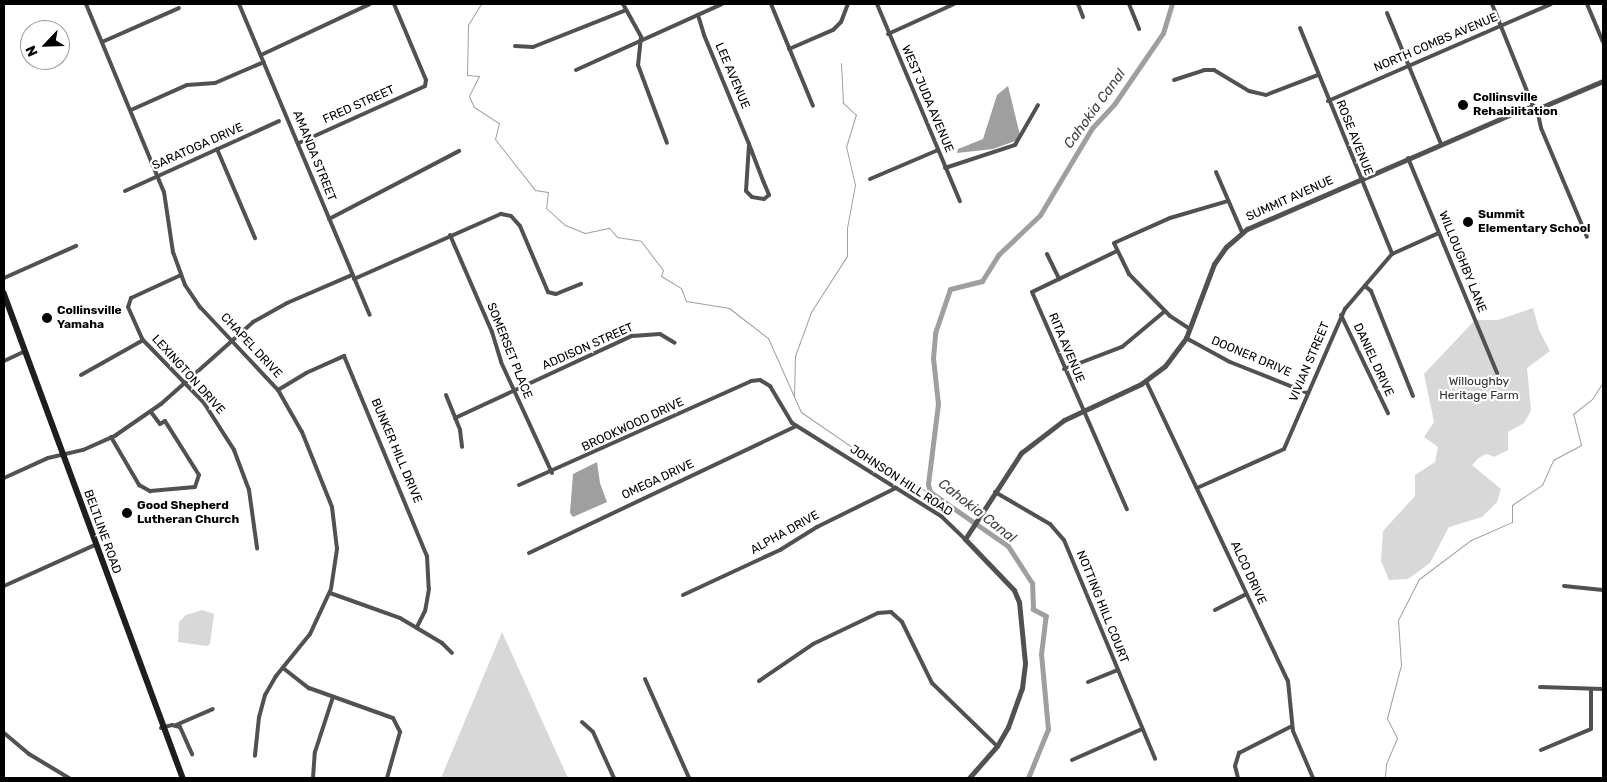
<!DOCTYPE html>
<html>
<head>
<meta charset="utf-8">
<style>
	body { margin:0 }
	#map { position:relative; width:1607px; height:782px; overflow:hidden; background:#fff; font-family:Rubik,sans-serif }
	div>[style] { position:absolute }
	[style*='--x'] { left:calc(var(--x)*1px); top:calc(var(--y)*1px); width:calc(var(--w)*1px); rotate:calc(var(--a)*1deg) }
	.green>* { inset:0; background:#d8d8d8 }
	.water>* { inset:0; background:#9f9f9f }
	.stream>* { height:1px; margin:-0.5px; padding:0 0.5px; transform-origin:0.5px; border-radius:0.5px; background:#9f9f9f }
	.canal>* { height:5px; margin:-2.5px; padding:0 2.5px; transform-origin:2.5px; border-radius:2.5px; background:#9f9f9f }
	.minor>* { height:4px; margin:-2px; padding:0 2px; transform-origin:2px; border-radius:2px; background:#515151 }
	.tertiary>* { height:5px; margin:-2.5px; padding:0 2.5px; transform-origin:2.5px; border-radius:2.5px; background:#515151 }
	.secondary>* { height:5.5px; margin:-2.75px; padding:0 2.75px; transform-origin:2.75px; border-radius:2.75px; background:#1e1e1e }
	.dots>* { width:14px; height:14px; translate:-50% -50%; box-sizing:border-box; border:2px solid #fff; border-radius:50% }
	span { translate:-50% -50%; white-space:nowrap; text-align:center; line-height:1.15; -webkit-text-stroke:4.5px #fff; paint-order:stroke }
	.street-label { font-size:12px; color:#000 }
	.poi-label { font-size:12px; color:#000; font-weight:700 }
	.left { translate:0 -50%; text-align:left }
	.park-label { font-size:12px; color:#2f2f2f }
	.water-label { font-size:14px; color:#404040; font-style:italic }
	.frame { position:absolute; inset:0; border:5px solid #000; pointer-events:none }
	.north { position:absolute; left:20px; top:20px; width:50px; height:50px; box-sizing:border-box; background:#fff; border:1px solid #999; border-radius:50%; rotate:246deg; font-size:14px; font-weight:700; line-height:20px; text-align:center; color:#000 }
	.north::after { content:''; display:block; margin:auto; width:18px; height:22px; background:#000; clip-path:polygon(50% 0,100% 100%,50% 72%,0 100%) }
</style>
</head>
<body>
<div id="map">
	<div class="green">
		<i style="clip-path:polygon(1533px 308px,1539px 330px,1550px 351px,1527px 368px,1531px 411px,1524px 423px,1508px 432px,1508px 450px,1494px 457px,1487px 454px,1480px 457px,1472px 465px,1501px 489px,1497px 502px,1482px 517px,1449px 527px,1430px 563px,1408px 579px,1389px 580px,1381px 561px,1383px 531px,1415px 496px,1415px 475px,1435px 462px,1438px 447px,1424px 437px,1434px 422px,1424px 374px,1475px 320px,1498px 320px)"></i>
		<i style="clip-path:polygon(202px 610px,214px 614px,210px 644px,207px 646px,178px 642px,179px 622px,186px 615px)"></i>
		<i style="clip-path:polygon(502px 632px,568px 778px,441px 778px)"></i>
	</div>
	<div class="water">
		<i style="clip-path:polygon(1008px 86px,1020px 135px,1015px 141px,993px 149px,957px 153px,958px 149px,983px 139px,997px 95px)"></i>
		<i style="clip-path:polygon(597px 462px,600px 483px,607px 502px,573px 517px,570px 513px,573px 474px)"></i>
	</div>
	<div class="stream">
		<i style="--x:481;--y:4;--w:25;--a:122"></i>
		<i style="--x:468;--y:25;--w:50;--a:91.1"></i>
		<i style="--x:467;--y:75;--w:12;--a:5"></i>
		<i style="--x:479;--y:76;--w:22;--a:117"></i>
		<i style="--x:469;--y:96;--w:12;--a:66"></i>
		<i style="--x:474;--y:107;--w:30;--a:33"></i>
		<i style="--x:499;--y:123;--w:16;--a:104"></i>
		<i style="--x:495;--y:139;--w:65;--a:51.9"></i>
		<i style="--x:535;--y:190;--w:13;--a:9"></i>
		<i style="--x:548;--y:192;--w:16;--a:97"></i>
		<i style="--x:546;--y:208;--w:25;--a:42"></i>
		<i style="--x:565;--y:225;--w:22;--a:22"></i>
		<i style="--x:585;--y:233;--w:25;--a:-12"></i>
		<i style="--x:609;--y:228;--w:12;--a:48"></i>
		<i style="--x:617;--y:237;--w:24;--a:9"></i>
		<i style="--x:641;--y:241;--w:36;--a:53"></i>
		<i style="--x:663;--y:270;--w:6;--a:108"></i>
		<i style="--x:661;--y:276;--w:23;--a:31"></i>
		<i style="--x:681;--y:288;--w:14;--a:69"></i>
		<i style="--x:686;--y:301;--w:44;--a:9.2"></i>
		<i style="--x:729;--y:308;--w:49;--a:37.6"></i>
		<i style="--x:768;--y:338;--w:81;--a:66"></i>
		<i style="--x:801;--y:412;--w:106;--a:34.6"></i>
		<i style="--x:888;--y:472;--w:56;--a:26.6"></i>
		<i style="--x:794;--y:396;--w:40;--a:-88.6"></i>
		<i style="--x:795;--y:356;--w:47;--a:-70"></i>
		<i style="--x:811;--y:312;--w:67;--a:-57.3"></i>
		<i style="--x:847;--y:256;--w:28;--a:-90"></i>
		<i style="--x:847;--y:228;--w:44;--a:-79.5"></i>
		<i style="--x:855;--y:185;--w:39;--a:-103"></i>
		<i style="--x:846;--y:147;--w:34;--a:-73"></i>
		<i style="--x:856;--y:115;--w:18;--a:-137"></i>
		<i style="--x:843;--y:103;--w:40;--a:-92.9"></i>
		<i style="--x:1385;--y:778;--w:14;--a:-86"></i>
		<i style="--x:1386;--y:764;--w:28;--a:-67"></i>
		<i style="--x:1397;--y:738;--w:22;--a:-117"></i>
		<i style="--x:1387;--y:718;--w:55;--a:-75.2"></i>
		<i style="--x:1401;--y:665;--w:45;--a:-93.8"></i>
		<i style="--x:1398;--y:620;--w:46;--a:-62.9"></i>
		<i style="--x:1419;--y:579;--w:65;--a:-36.9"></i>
		<i style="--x:1471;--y:540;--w:45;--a:-23.7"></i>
		<i style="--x:1512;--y:522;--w:17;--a:-90"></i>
		<i style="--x:1512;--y:505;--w:36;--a:-34"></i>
		<i style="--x:1542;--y:485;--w:27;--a:-66"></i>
		<i style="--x:1553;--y:460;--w:32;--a:-28"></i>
		<i style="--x:1581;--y:445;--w:32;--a:-104"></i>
		<i style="--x:1573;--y:414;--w:24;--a:-38"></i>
		<i style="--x:1592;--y:399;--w:20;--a:-57"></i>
	</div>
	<div class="canal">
		<i style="--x:1028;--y:778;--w:53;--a:-67.8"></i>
		<i style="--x:1048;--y:729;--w:75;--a:-95.3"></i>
		<i style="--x:1041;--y:654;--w:38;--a:-83"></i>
		<i style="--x:1046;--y:616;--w:15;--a:-152"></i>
		<i style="--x:1033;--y:609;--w:26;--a:-92"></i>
		<i style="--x:1032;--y:583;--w:44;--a:-123"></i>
		<i style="--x:1008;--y:546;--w:95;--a:-145.3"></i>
		<i style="--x:930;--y:492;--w:8;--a:-104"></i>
		<i style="--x:928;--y:484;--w:81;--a:-82.9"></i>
		<i style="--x:938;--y:404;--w:46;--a:-96.2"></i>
		<i style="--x:933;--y:358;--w:25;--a:-85"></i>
		<i style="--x:935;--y:333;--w:46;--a:-71.2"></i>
		<i style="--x:950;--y:289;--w:33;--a:-14"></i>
		<i style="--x:982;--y:281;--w:31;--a:-58"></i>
		<i style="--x:998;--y:255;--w:58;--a:-43.6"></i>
		<i style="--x:1040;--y:215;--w:101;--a:-59.1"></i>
		<i style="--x:1092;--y:128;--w:34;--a:-47"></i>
		<i style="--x:1115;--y:103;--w:85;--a:-55.6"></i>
		<i style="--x:1163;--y:33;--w:30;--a:-73"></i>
	</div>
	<div class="minor">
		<i style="--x:86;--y:4;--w:204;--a:67.5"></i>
		<i style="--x:164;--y:192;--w:61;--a:81.5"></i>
		<i style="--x:173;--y:252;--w:35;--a:70"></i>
		<i style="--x:185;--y:285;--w:27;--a:56"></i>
		<i style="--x:200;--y:307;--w:114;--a:46.8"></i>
		<i style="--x:278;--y:390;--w:48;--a:60.3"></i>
		<i style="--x:302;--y:432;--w:81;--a:68.2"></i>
		<i style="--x:332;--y:507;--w:42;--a:83.2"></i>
		<i style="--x:337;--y:549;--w:40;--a:98.5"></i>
		<i style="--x:331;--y:589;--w:50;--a:115"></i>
		<i style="--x:310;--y:634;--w:54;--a:129"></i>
		<i style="--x:276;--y:676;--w:22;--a:120"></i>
		<i style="--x:265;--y:695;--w:23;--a:105"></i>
		<i style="--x:259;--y:717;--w:39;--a:96"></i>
		<i style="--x:239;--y:4;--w:337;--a:67.2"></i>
		<i style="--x:623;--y:4;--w:38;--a:61"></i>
		<i style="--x:771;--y:4;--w:110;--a:67.6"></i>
		<i style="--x:877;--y:4;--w:214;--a:67.2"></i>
		<i style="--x:1078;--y:4;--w:14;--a:69"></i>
		<i style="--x:1129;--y:4;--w:27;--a:68"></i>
		<i style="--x:1492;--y:4;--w:110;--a:68.1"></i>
		<i style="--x:1587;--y:4;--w:41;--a:67.2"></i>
		<i style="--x:1387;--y:13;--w:142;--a:67.6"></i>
		<i style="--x:698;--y:15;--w:21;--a:73"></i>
		<i style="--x:704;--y:35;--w:118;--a:67.6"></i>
		<i style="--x:749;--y:144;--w:9;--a:69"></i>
		<i style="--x:752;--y:152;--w:33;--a:69"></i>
		<i style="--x:764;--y:183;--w:13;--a:67"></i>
		<i style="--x:769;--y:195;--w:6;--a:141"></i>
		<i style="--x:764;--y:199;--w:12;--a:-171"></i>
		<i style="--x:752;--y:197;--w:8;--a:-135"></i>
		<i style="--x:746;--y:191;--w:47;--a:-86.3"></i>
		<i style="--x:1300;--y:28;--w:244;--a:67.8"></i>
		<i style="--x:888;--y:34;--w:72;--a:-24.4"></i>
		<i style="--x:641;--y:37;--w:28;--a:96"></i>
		<i style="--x:638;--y:65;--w:83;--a:69.6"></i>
		<i style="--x:102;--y:42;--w:84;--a:-23.8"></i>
		<i style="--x:515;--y:46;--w:18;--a:3"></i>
		<i style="--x:533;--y:47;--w:100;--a:-21.7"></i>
		<i style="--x:789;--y:49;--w:48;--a:-23.4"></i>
		<i style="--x:833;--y:30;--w:11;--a:-45"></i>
		<i style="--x:841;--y:22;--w:19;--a:-69"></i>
		<i style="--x:261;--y:55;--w:120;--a:-25.1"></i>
		<i style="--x:576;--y:70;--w:160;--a:-24.3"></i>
		<i style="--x:1174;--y:80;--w:32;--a:-18"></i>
		<i style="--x:1204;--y:70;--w:10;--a:0"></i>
		<i style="--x:1214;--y:70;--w:41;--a:31"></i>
		<i style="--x:1249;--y:91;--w:17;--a:13"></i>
		<i style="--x:1266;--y:95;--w:56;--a:-21"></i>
		<i style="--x:1328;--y:101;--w:243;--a:-23.5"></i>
		<i style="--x:1537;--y:109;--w:19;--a:78"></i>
		<i style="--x:1541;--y:128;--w:118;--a:67.1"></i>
		<i style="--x:131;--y:110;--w:61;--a:-24.1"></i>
		<i style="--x:187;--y:85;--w:28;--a:-4"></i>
		<i style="--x:215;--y:83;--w:53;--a:-23.2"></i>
		<i style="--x:299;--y:143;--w:138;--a:-24.3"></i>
		<i style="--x:425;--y:86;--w:6;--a:-81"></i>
		<i style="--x:426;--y:80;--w:82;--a:-112.8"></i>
		<i style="--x:217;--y:149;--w:97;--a:66.9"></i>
		<i style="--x:1408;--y:158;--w:233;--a:67.5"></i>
		<i style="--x:945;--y:168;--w:74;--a:-18.2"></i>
		<i style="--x:1015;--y:145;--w:46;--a:-60.1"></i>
		<i style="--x:1216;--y:172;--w:65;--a:66.6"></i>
		<i style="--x:870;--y:179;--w:74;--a:-23.1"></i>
		<i style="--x:125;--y:191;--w:169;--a:-24.4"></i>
		<i style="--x:329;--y:219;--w:147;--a:-27.6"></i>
		<i style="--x:450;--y:235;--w:106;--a:66.6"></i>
		<i style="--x:492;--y:332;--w:31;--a:73"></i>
		<i style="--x:501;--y:362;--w:122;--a:65.3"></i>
		<i style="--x:1117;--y:251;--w:94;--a:154.2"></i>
		<i style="--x:1032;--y:292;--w:237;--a:66.4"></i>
		<i style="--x:1047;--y:254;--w:28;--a:64"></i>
		<i style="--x:181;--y:275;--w:55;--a:155.3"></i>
		<i style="--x:131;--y:298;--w:9;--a:108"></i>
		<i style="--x:128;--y:307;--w:36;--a:66"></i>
		<i style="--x:143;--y:340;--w:88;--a:45.9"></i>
		<i style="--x:204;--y:403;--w:56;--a:57.4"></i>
		<i style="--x:234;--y:450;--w:43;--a:69.4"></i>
		<i style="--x:249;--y:490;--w:59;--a:82.1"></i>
		<i style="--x:4;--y:278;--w:79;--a:-24"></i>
		<i style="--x:354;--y:279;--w:161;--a:-23.9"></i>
		<i style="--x:501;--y:214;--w:10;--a:11"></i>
		<i style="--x:511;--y:216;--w:13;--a:48"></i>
		<i style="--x:520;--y:226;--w:72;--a:67"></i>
		<i style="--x:548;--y:292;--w:8;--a:14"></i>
		<i style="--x:556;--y:294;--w:27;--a:-22"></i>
		<i style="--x:1365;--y:286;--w:8;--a:40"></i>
		<i style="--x:1371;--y:291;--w:113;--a:68.2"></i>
		<i style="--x:1341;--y:315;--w:109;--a:64.4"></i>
		<i style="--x:1190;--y:329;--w:24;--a:-147"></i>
		<i style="--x:1170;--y:316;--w:59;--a:-134.3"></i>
		<i style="--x:1129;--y:274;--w:34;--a:-116"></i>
		<i style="--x:1114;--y:243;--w:61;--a:-24.1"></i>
		<i style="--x:1170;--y:218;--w:60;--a:-16.3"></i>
		<i style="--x:1186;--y:338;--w:50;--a:28.6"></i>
		<i style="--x:1230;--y:362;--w:84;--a:21.7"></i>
		<i style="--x:4;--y:361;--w:23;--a:-25"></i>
		<i style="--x:1064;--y:369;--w:62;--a:-20.8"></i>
		<i style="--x:1122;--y:347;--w:56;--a:-39.9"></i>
		<i style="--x:81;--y:375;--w:71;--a:-29.4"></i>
		<i style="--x:1146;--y:381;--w:332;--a:64.7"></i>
		<i style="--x:1288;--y:681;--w:50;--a:84.3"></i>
		<i style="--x:1293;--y:731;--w:51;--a:66.9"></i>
		<i style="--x:278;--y:390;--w:33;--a:-31"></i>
		<i style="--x:306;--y:373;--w:42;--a:-24.1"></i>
		<i style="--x:344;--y:356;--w:217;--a:67.5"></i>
		<i style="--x:427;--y:556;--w:33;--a:87"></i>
		<i style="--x:429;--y:589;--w:22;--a:100"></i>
		<i style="--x:425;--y:611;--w:18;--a:117"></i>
		<i style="--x:446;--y:395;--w:38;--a:68"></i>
		<i style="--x:460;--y:430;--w:17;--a:83"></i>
		<i style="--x:455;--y:418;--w:195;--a:-24.9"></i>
		<i style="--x:632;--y:336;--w:28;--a:-4"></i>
		<i style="--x:660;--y:334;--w:17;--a:31"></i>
		<i style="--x:111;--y:437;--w:56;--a:59.7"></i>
		<i style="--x:139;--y:485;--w:13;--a:29"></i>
		<i style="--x:150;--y:491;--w:45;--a:-5.1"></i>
		<i style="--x:195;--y:487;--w:13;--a:-72"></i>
		<i style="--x:199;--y:475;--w:64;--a:-122.2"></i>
		<i style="--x:165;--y:421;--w:6;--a:149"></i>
		<i style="--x:160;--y:424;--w:15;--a:-127"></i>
		<i style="--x:4;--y:478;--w:48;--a:-24.4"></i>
		<i style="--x:48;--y:458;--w:36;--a:-13"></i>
		<i style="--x:83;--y:450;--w:36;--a:-24"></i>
		<i style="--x:116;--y:435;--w:55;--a:-34.6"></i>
		<i style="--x:161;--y:404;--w:123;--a:-41.7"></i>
		<i style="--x:253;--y:322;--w:39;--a:-29"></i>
		<i style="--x:287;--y:303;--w:71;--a:-23.3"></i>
		<i style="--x:519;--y:485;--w:254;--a:-24.1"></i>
		<i style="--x:751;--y:381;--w:9;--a:-6"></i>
		<i style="--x:760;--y:380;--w:12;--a:31"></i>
		<i style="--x:770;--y:386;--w:43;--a:59.3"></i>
		<i style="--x:792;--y:423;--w:176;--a:32"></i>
		<i style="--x:941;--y:516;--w:33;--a:44"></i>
		<i style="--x:1197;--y:488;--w:95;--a:-24.1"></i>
		<i style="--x:1284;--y:449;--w:153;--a:-66.5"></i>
		<i style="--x:1345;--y:309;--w:72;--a:-49.5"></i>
		<i style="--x:1392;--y:254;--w:51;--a:-24.1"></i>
		<i style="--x:995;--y:492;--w:64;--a:30.2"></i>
		<i style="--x:1050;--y:524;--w:21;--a:49"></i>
		<i style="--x:1064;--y:540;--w:237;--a:67.4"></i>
		<i style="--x:529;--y:553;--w:296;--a:-25.4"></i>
		<i style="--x:4;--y:586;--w:100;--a:-24.3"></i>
		<i style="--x:1564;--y:586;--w:39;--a:6"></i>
		<i style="--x:330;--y:593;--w:74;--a:19.7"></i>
		<i style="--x:400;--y:618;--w:49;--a:30.8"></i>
		<i style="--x:442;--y:643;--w:14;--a:45"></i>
		<i style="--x:683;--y:595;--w:107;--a:-24.9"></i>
		<i style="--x:780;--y:550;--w:44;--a:-31.9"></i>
		<i style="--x:817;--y:527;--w:88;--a:-26.3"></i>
		<i style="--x:1215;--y:610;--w:35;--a:-27"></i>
		<i style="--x:283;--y:668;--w:33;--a:38"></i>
		<i style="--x:309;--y:688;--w:89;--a:19.7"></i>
		<i style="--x:393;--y:718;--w:16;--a:63"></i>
		<i style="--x:400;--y:732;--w:48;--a:105.8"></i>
		<i style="--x:645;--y:679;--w:108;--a:66"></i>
		<i style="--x:759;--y:681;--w:65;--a:-34.4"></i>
		<i style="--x:813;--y:644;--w:72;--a:-25.5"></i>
		<i style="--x:878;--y:613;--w:13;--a:-4"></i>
		<i style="--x:891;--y:612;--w:15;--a:42"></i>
		<i style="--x:902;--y:622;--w:68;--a:63.8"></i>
		<i style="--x:932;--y:683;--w:91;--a:44.1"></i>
		<i style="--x:1088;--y:682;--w:31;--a:-22"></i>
		<i style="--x:1540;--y:687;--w:63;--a:1.8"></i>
		<i style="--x:582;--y:722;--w:15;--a:42"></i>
		<i style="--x:593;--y:732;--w:51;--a:65.5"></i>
		<i style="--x:176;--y:725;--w:40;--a:-23.4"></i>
		<i style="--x:161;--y:728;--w:11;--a:-15"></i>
		<i style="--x:172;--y:725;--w:8;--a:14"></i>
		<i style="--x:180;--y:727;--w:30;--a:66"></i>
		<i style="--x:4;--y:733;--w:33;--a:40"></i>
		<i style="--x:29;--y:754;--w:47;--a:31"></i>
		<i style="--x:1541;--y:750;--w:54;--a:-22.8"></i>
		<i style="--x:1591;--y:729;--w:40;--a:-90"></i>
		<i style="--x:1072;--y:760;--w:77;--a:-23.9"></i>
		<i style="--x:313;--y:778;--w:26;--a:-86"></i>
		<i style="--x:315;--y:752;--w:58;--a:-71.9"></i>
		<i style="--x:1238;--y:778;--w:12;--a:-104"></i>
		<i style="--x:1235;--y:766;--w:14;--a:-73"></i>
		<i style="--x:1239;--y:753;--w:59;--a:-27"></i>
	</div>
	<div class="tertiary">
		<i style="--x:969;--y:778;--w:43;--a:-48.8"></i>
		<i style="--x:997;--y:746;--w:22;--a:-60"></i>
		<i style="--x:1008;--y:727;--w:41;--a:-70.3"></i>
		<i style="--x:1022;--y:688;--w:25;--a:-83"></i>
		<i style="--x:1025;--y:663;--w:61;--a:-95.6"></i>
		<i style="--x:1019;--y:602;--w:13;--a:-113"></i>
		<i style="--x:1014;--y:590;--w:71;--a:-133.9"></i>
		<i style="--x:965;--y:539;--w:103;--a:-56.9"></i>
		<i style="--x:1021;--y:453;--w:54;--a:-37.5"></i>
		<i style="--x:1064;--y:420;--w:85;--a:-25.1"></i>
		<i style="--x:1141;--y:384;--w:30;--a:-37"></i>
		<i style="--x:1165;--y:366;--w:35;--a:-53"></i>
		<i style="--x:1186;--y:338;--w:79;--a:-69.3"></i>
		<i style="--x:1214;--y:264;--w:21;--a:-55"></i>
		<i style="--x:1226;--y:247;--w:28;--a:-41"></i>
		<i style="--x:1247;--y:229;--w:289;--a:-23.5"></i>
		<i style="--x:1512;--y:114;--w:22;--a:-21"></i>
		<i style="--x:1533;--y:106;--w:5;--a:37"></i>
		<i style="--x:1537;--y:109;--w:72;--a:-23"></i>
	</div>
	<div class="secondary">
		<i style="--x:4;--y:293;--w:517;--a:69.74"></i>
	</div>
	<div class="dots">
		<i style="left:1463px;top:105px;background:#000"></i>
		<i style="left:1468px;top:222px;background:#000"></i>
		<i style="left:47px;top:318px;background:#000"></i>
		<i style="left:127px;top:513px;background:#000"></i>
	</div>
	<div class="street-label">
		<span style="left:1436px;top:43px;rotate:-23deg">NORTH COMBS AVENUE</span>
		<span style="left:732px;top:76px;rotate:67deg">LEE AVENUE</span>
		<span style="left:927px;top:99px;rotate:67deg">WEST JUDA AVENUE</span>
		<span style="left:359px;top:105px;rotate:-24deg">FRED STREET</span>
		<span style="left:1354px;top:138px;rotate:68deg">ROSE AVENUE</span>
		<span style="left:198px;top:147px;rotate:-24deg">SARATOGA DRIVE</span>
		<span style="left:314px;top:156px;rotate:68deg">AMANDA STREET</span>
		<span style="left:1290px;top:199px;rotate:-24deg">SUMMIT AVENUE</span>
		<span style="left:1462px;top:262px;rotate:68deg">WILLOUGHBY LANE</span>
		<span style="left:251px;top:346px;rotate:47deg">CHAPEL DRIVE</span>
		<span style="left:588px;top:347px;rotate:-24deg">ADDISON STREET</span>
		<span style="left:1066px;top:348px;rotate:67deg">RITA AVENUE</span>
		<span style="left:509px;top:351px;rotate:68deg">SOMERSET PLACE</span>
		<span style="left:1251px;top:357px;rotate:23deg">DOONER DRIVE</span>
		<span style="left:1373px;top:360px;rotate:65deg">DANIEL DRIVE</span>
		<span style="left:1310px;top:362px;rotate:-67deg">VIVIAN STREET</span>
		<span style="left:188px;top:375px;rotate:48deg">LEXINGTON DRIVE</span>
		<span style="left:633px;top:425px;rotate:-25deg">BROOKWOOD DRIVE</span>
		<span style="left:396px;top:451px;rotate:67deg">BUNKER HILL DRIVE</span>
		<span style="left:658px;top:480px;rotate:-25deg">OMEGA DRIVE</span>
		<span style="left:901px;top:481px;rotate:33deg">JOHNSON HILL ROAD</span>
		<span style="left:102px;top:532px;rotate:70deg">BELTLINE ROAD</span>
		<span style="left:785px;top:533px;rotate:-29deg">ALPHA DRIVE</span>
		<span style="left:1248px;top:573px;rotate:65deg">ALCO DRIVE</span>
		<span style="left:1102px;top:607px;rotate:68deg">NOTTING HILL COURT</span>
	</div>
	<div class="poi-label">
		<span class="left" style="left:1473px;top:105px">Collinsville<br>Rehabilitation</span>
		<span class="left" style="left:1478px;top:222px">Summit<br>Elementary School</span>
		<span class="left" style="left:57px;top:318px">Collinsville<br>Yamaha</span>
		<span class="left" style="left:137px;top:513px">Good Shepherd<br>Lutheran Church</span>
	</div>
	<div class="park-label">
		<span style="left:1479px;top:389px">Willoughby<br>Heritage Farm</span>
	</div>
	<div class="water-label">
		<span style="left:1095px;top:109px;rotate:-54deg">Cahokia Canal</span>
		<span style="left:977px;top:511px;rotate:38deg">Cahokia Canal</span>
	</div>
	<div class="frame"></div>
	<div class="north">N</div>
</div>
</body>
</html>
